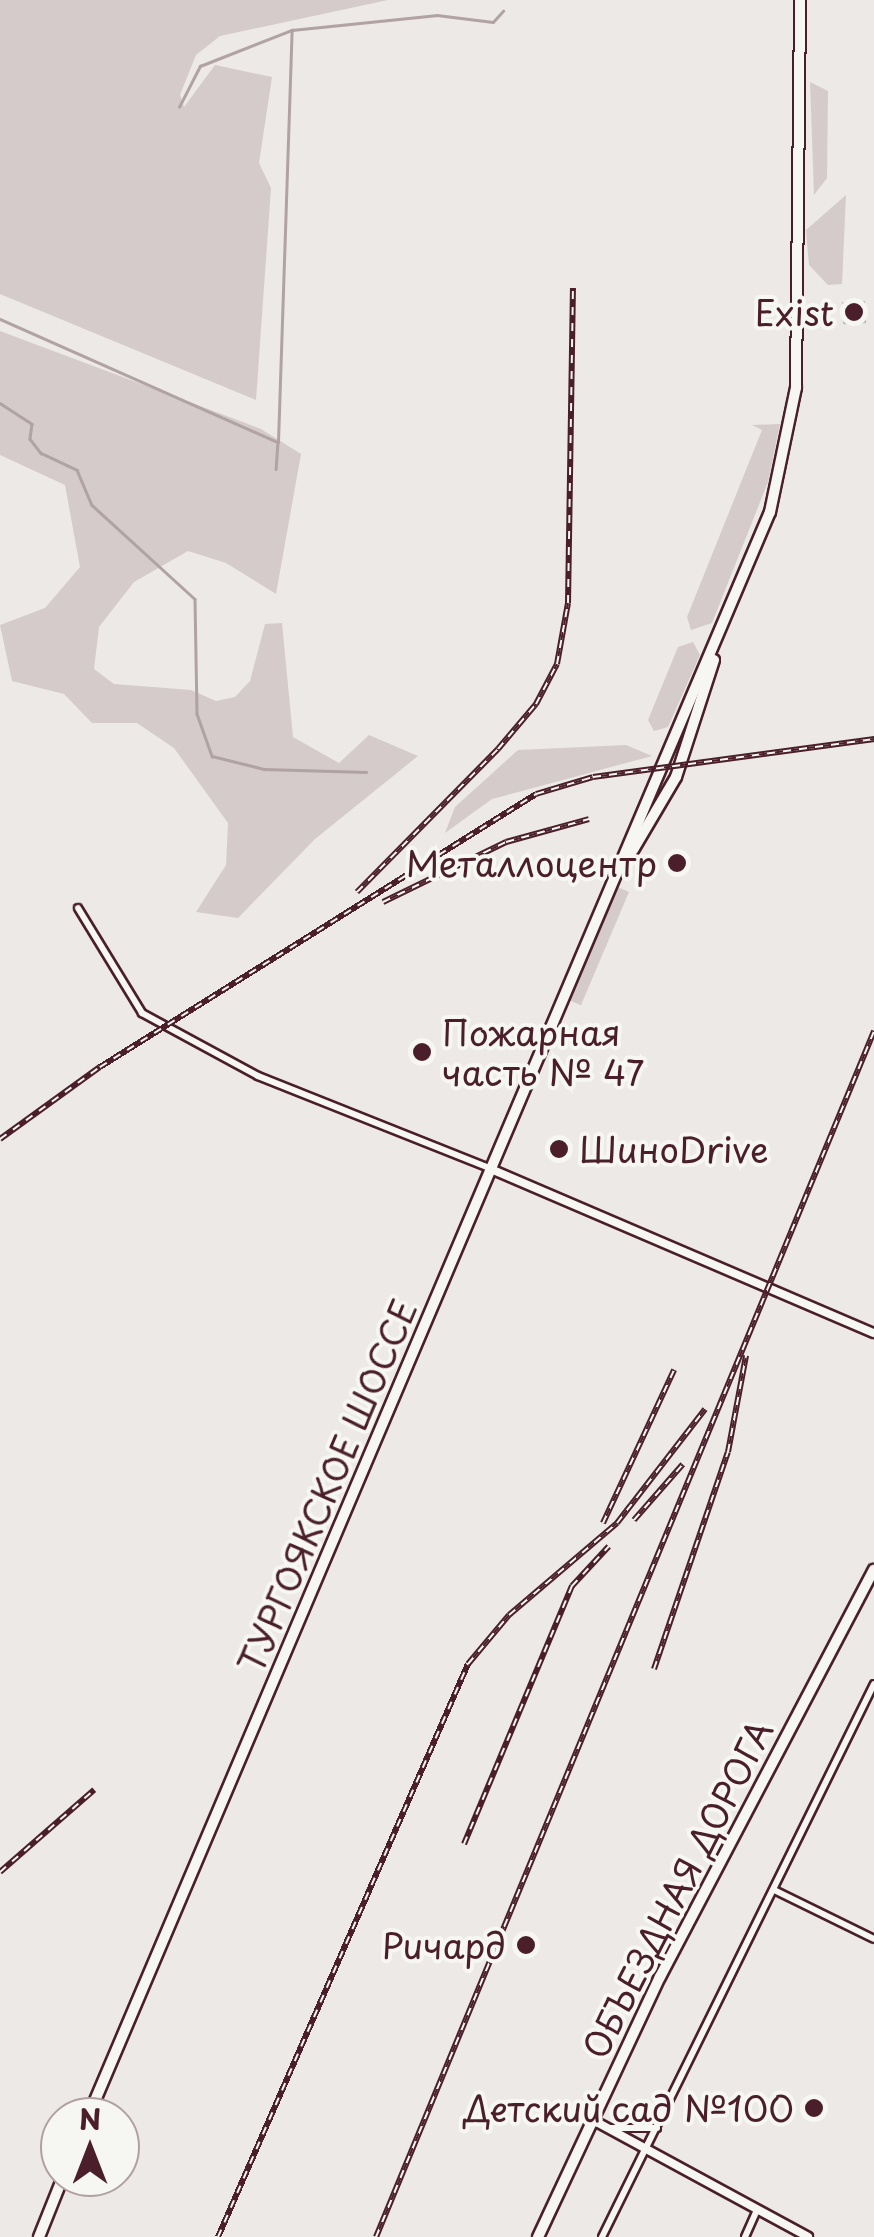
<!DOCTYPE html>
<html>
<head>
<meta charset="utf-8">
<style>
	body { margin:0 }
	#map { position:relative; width:874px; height:2237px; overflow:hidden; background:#ece9e6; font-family:"Playpen Sans",sans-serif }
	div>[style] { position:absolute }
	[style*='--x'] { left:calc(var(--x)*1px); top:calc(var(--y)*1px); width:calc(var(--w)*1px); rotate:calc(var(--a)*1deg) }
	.green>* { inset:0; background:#d4cbca; transform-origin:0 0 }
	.stream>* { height:2.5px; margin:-1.25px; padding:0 1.25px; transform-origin:1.25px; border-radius:1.25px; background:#b1a2a3 }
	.building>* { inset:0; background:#c4b7b7; transform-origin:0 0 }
	.roads { filter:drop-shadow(2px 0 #4a1f2b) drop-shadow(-2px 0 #4a1f2b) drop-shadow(0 2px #4a1f2b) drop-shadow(0 -2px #4a1f2b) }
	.minor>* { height:6px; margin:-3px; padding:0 3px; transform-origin:3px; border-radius:3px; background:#f6f6f2 }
	.tertiary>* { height:8px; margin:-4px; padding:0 4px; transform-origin:4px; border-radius:4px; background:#f6f6f2 }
	.primary>* { height:10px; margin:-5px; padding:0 5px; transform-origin:5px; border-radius:5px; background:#f6f6f2 }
	.rail>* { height:6px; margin-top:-3px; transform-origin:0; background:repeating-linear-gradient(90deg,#f6f6f2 0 8px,#4a1f2b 0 16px); box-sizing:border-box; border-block:2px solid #4a1f2b }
	.dots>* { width:28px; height:28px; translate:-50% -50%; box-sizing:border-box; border:5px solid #f6f6f2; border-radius:50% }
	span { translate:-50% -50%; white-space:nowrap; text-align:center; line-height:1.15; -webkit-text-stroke:8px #f6f6f2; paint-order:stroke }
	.poi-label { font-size:35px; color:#4a1f2b }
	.right { translate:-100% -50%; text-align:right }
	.left { translate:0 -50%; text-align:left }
	.street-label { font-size:35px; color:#4a1f2b }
	.north { position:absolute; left:40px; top:2097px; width:100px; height:100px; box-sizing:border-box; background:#f6f6f2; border:2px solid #b1a0a2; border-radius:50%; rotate:0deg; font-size:28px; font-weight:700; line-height:40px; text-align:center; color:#4a1f2b }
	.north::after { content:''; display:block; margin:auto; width:35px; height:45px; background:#4a1f2b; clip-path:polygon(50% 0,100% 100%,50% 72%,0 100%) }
</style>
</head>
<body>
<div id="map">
	<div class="green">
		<i style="clip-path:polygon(0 0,388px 0,220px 36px,196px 55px,180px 95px,184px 107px,215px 65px,272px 77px,259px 163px,271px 188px,256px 400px,0 294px)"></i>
		<i style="clip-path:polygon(810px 82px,828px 91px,827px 178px,814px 195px)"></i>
		<i style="clip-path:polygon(846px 195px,842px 284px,828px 285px,809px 265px,806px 230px)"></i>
		<i style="clip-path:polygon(0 331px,261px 429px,301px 454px,276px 594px,226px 563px,188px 551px,134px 582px,99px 627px,94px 669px,114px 684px,191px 690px,216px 701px,235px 697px,250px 681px,265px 624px,282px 623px,293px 737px,339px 763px,369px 735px,418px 756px,315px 839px,238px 918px,196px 912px,226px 865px,228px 823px,174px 748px,137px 723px,92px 723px,64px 694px,12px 681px,0 625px,45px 608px,80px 567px,65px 485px,0 455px)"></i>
		<i style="clip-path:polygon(780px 424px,768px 482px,712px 623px,691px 630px,687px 617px,762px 430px,752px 425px)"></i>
		<i style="clip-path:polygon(693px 642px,700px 655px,668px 727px,654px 731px,648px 720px,678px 647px)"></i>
		<i style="clip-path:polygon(626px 745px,652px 756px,492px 799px,445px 833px,455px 807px,518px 750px)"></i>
		<i style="left:629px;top:892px;width:123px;height:14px;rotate:113deg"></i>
	</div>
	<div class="stream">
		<i style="--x:179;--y:107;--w:46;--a:-62.9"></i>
		<i style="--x:200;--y:66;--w:99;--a:-21.4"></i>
		<i style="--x:292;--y:30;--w:146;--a:-5.9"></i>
		<i style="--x:437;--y:15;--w:56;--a:7.1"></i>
		<i style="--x:493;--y:22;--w:15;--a:-48"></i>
		<i style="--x:0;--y:319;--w:304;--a:23.9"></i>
		<i style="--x:278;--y:442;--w:27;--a:94"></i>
		<i style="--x:0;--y:403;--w:38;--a:33"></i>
		<i style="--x:32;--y:424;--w:15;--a:98"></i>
		<i style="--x:30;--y:439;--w:18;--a:52"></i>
		<i style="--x:41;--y:453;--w:40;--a:25"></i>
		<i style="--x:77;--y:470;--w:38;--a:67"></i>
		<i style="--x:92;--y:505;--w:139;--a:42.4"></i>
		<i style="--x:195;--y:599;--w:115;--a:89"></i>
		<i style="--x:197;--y:714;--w:45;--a:70.3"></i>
		<i style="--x:212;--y:756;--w:54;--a:14"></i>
		<i style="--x:264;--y:769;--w:102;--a:1.7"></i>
		<i style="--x:278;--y:442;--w:412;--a:-88.1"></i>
	</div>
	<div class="building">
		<i style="left:865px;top:301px;width:22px;height:23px;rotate:87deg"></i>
	</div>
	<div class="roads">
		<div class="minor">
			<i style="--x:78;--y:908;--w:123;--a:58.6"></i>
			<i style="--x:142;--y:1013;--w:132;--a:28.5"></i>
			<i style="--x:258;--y:1076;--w:252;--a:21.7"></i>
			<i style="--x:774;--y:1890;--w:111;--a:26.1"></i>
			<i style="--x:610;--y:2128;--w:47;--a:0"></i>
			<i style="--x:602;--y:2237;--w:616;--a:-63.81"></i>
			<i style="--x:745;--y:2237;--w:27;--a:-66"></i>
		</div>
		<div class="tertiary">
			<i style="--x:493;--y:1170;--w:414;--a:23.2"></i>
			<i style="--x:591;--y:2119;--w:247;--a:28.5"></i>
		</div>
		<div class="primary">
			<i style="--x:633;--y:850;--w:85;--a:-59.5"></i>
			<i style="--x:676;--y:777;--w:123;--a:-72"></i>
			<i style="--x:88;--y:2117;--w:1744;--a:-66.98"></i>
			<i style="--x:770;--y:512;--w:127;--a:-78.2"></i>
			<i style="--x:796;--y:388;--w:388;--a:-89.4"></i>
			<i style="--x:39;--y:2237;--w:65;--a:-68.2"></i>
			<i style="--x:538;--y:2237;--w:287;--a:-64.9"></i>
			<i style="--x:660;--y:1977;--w:460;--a:-62.3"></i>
		</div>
	</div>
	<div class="rail">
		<i style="--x:357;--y:892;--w:201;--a:-45.4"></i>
		<i style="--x:498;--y:749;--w:59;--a:-49.8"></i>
		<i style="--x:536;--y:704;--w:45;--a:-62.3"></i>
		<i style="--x:557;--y:664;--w:62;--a:-79.8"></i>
		<i style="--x:568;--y:603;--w:315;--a:-89.1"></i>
		<i style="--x:383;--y:902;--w:137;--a:-26"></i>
		<i style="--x:506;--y:842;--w:86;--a:-15.5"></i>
		<i style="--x:0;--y:1139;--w:123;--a:-35.8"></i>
		<i style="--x:100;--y:1067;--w:514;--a:-32.05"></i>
		<i style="--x:536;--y:794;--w:59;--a:-16.6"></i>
		<i style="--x:593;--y:777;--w:284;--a:-7.7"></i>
		<i style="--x:634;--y:1520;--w:74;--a:-48.8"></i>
		<i style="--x:603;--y:1523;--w:169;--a:-65.1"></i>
		<i style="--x:654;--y:1669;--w:229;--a:-71.2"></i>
		<i style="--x:728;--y:1452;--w:98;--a:-79.4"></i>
		<i style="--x:464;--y:1844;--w:280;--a:-67.3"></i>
		<i style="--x:572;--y:1586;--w:54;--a:-47.2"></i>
		<i style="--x:0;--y:1872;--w:125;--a:-41.1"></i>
		<i style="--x:218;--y:2237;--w:625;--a:-66.43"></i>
		<i style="--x:468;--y:1664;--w:64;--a:-50.1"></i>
		<i style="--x:509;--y:1615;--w:142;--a:-40.4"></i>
		<i style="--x:617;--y:1523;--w:144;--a:-52.3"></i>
		<i style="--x:376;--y:2237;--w:1305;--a:-67.56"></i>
	</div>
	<div class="dots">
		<i style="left:854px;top:312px;background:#4a1f2b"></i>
		<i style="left:677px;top:863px;background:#4a1f2b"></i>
		<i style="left:422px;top:1052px;background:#4a1f2b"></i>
		<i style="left:559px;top:1149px;background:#4a1f2b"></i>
		<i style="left:526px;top:1945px;background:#4a1f2b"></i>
		<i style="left:814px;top:2108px;background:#4a1f2b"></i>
	</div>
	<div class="poi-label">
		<span class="right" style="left:834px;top:312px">Exist</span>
		<span class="right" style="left:657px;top:863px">Металлоцентр</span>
		<span class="left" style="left:442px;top:1052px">Пожарная<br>часть № 47</span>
		<span class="left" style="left:579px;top:1149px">ШиноDrive</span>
		<span class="right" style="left:506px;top:1945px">Ричард</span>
		<span class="right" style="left:794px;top:2108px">Детский сад №100</span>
	</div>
	<div class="street-label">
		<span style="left:327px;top:1486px;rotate:-67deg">ТУРГОЯКСКОЕ ШОССЕ</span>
		<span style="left:677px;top:1889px;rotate:-63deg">ОБЪЕЗДНАЯ ДОРОГА</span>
	</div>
	<div class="north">N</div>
</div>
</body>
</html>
